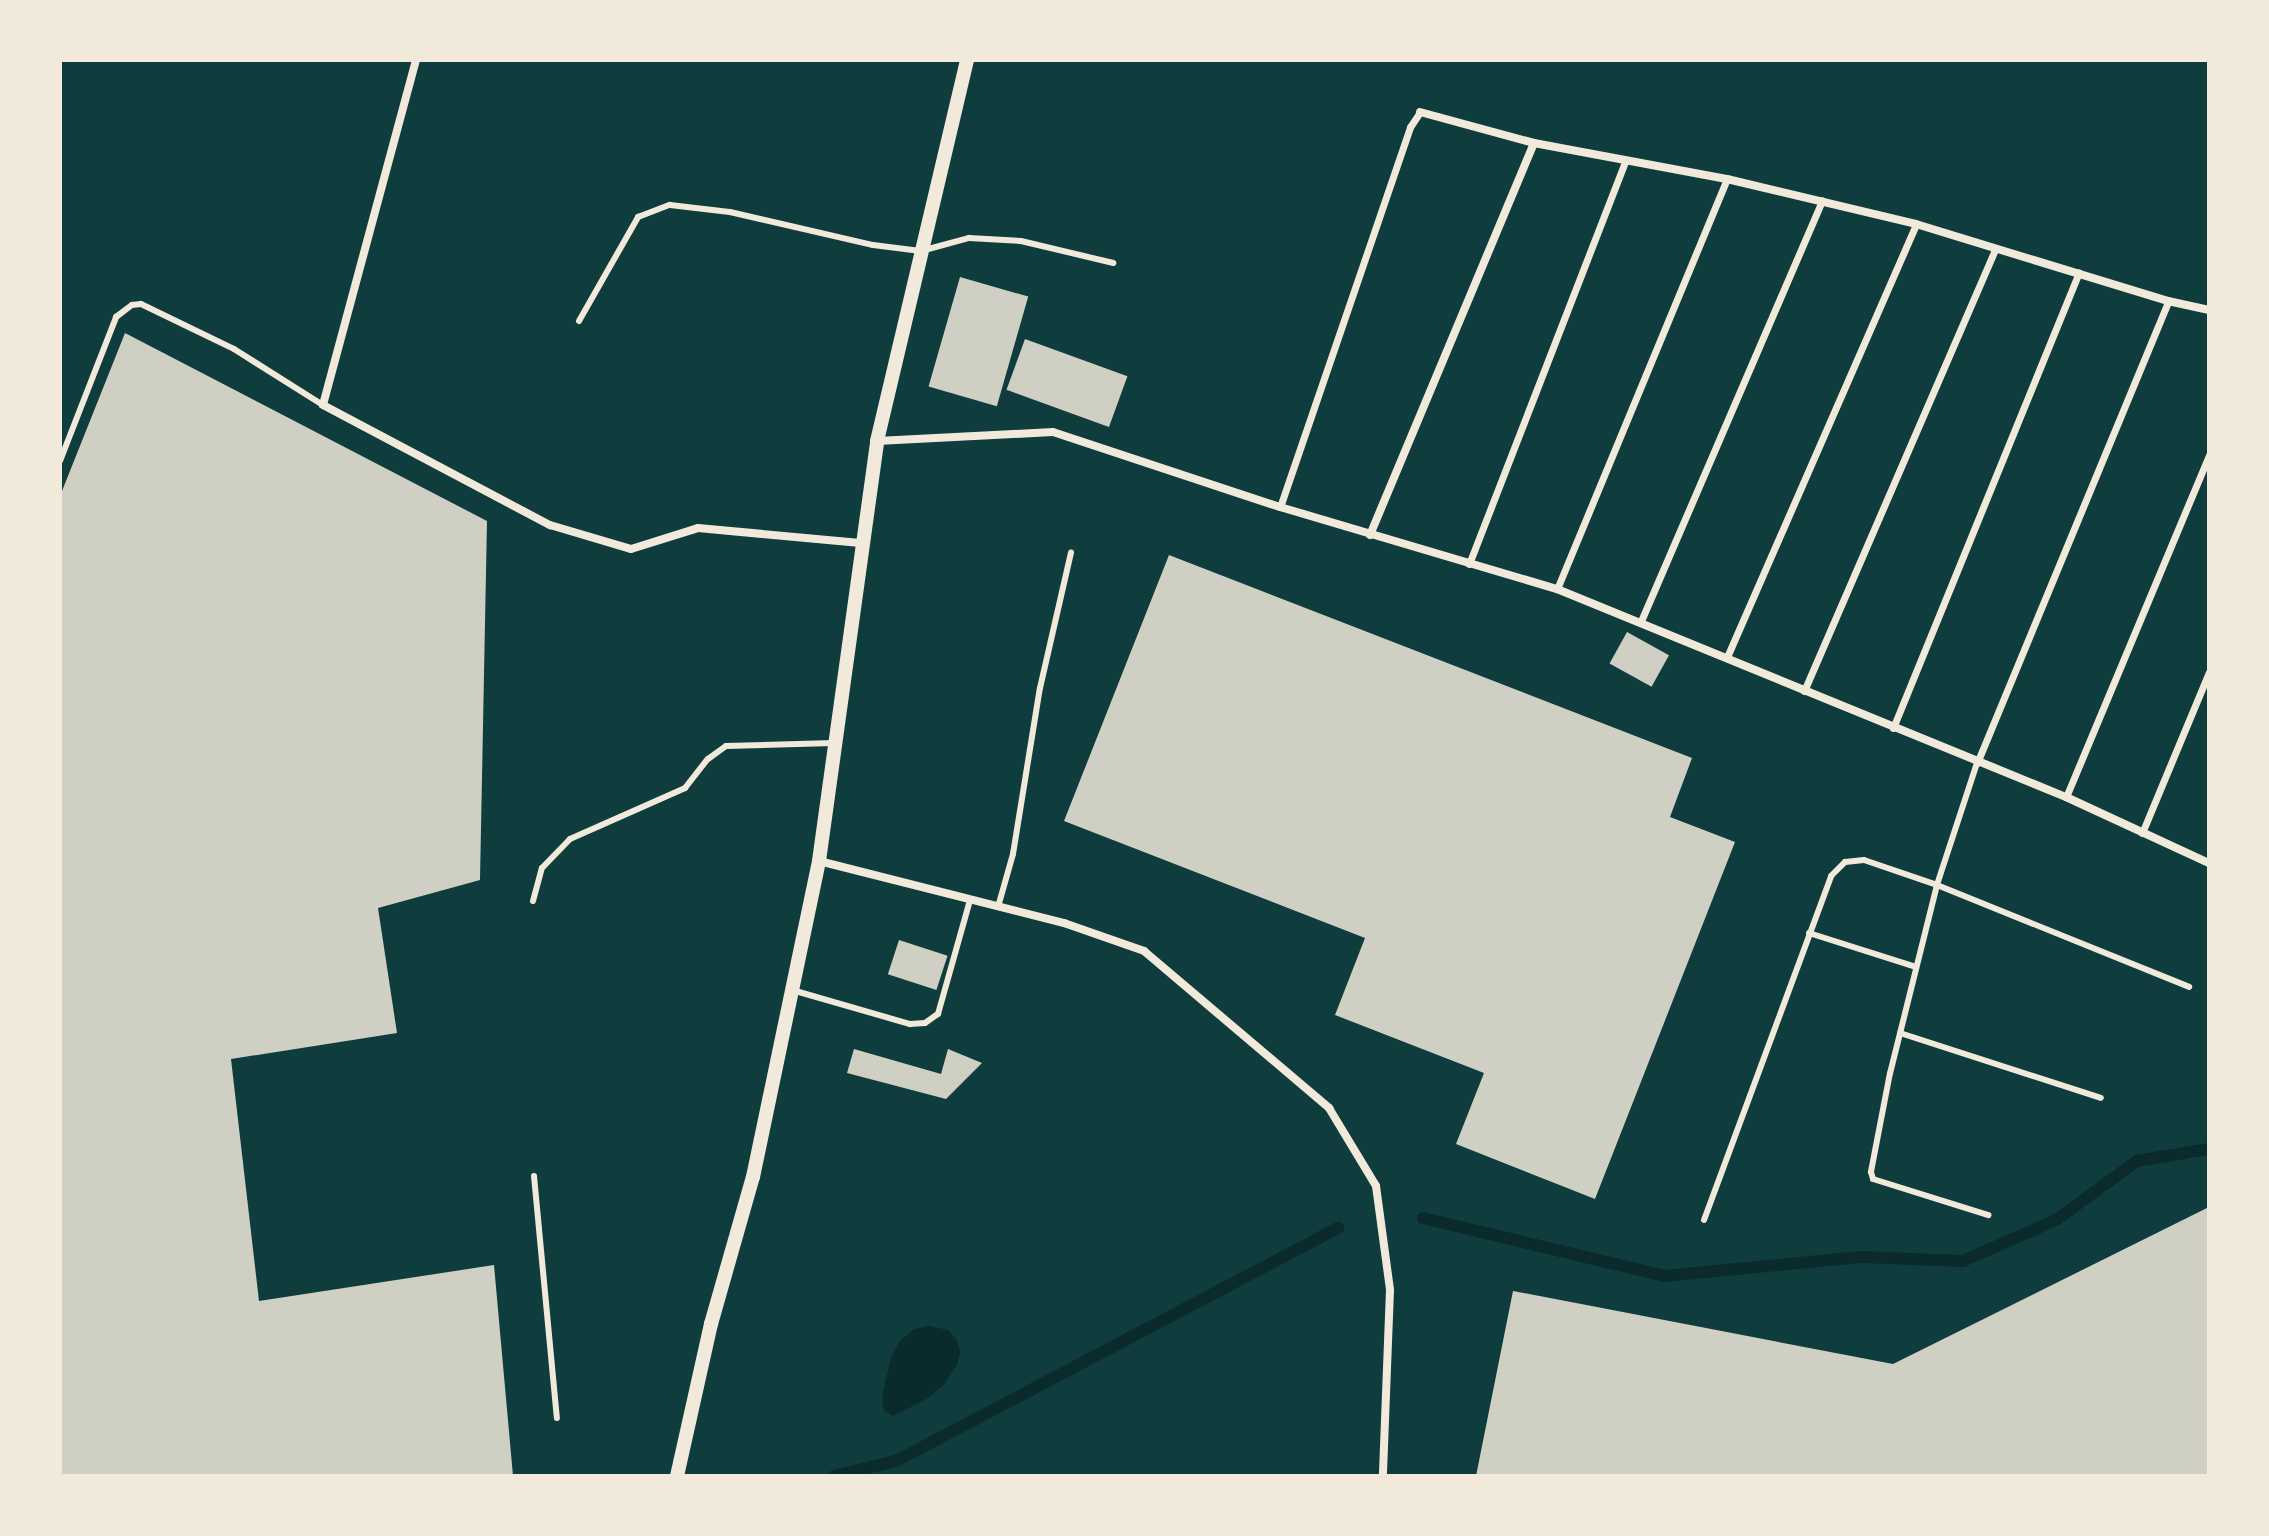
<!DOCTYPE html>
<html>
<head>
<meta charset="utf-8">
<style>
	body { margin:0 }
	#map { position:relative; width:2269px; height:1536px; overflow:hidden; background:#0f3d3e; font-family:"Roboto Condensed",sans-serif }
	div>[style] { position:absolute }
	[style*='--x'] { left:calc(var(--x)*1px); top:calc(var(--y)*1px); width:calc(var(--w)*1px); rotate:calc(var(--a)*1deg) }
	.water>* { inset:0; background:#0a2a2b }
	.stream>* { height:12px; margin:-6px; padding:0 6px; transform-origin:6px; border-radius:6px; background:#0a2a2b }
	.building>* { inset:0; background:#cfcfc3; transform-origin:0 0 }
	.service>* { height:6px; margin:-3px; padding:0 3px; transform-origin:3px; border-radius:3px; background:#f1e9da }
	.pedestrian>* { height:7px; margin:-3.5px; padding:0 3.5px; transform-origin:3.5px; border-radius:3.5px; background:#f1e9da }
	.minor>* { height:8px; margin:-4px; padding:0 4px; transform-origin:4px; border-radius:4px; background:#f1e9da }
	.tertiary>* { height:14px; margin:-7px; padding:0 7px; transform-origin:7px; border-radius:7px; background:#f1e9da }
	span { translate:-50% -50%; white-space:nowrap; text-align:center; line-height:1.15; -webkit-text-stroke:6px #f1e9da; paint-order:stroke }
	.frame { position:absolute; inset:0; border:62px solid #f1e9da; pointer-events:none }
</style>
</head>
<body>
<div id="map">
	<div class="water">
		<i style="clip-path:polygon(929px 1326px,948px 1330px,957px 1340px,960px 1352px,957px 1365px,944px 1385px,925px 1400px,893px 1416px,884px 1411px,882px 1396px,891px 1358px,901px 1340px,914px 1329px)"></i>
	</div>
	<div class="stream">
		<i style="--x:1423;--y:1218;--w:248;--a:13.5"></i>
		<i style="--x:1664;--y:1276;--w:198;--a:-5.5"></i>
		<i style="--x:1861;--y:1257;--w:102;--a:2.2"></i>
		<i style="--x:1963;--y:1261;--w:102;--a:-23.8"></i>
		<i style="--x:2056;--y:1220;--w:100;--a:-36.1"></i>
		<i style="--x:2137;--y:1161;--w:73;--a:-9.5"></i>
		<i style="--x:834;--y:1476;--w:64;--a:-13.6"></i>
		<i style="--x:896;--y:1461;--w:500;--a:-27.8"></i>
	</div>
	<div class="building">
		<i style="left:960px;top:277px;width:71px;height:114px;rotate:16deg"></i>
		<i style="clip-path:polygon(125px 333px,487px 521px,480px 880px,378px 908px,397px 1033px,231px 1059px,259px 1301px,494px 1265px,513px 1476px,60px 1476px,60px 496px)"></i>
		<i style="left:1025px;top:339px;width:109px;height:54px;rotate:20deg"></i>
		<i style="clip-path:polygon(1169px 555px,1692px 758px,1670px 817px,1735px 842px,1595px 1199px,1456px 1144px,1484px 1073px,1335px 1015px,1365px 938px,1064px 821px)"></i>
		<i style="left:1627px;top:632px;width:48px;height:36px;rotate:29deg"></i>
		<i style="left:899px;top:940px;width:51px;height:36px;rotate:18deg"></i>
		<i style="clip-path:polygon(854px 1049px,941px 1074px,948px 1049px,982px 1063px,946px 1099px,847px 1073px)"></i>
		<i style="clip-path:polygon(2209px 1207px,2209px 1476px,1476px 1476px,1513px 1291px,1893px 1364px)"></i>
	</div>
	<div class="service">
		<i style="--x:579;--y:321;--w:120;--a:-60.4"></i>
		<i style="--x:638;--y:217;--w:34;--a:-21"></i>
		<i style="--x:670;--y:205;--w:60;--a:6.7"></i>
		<i style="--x:730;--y:212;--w:147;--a:13"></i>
		<i style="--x:873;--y:245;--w:48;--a:7.1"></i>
		<i style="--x:921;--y:251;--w:50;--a:-15.2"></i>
		<i style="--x:969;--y:238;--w:52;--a:3.3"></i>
		<i style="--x:1021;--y:241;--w:95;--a:13.4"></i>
		<i style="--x:60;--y:461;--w:155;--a:-68.7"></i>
		<i style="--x:116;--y:317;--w:20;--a:-37"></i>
		<i style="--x:132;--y:305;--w:9;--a:-6"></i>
		<i style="--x:141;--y:304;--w:103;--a:25.8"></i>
		<i style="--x:234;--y:349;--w:105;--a:32.2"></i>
		<i style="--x:1977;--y:763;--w:128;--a:108.2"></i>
		<i style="--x:1937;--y:885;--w:194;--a:104"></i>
		<i style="--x:1890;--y:1073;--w:101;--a:100.9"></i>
		<i style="--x:1871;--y:1172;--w:7;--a:74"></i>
		<i style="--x:1873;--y:1179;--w:121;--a:17.4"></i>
		<i style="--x:533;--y:901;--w:34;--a:-75"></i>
		<i style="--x:542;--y:868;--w:40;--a:-46"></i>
		<i style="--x:570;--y:839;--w:126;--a:-23.9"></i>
		<i style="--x:685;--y:788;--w:37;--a:-52"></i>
		<i style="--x:708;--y:759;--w:22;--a:-36"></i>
		<i style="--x:726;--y:746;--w:108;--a:-1.6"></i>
		<i style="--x:998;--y:907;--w:55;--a:-74.2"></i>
		<i style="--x:1013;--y:854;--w:168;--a:-80.8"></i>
		<i style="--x:1040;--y:688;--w:139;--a:-77.1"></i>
		<i style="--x:1809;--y:933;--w:112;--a:17.6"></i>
		<i style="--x:792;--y:990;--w:123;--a:16.1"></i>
		<i style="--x:910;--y:1024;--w:15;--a:-4"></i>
		<i style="--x:925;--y:1023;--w:16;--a:-35"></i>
		<i style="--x:938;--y:1014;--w:118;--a:-74.3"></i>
		<i style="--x:1900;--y:1033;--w:211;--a:17.9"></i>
		<i style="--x:534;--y:1176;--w:243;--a:84.6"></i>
		<i style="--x:1704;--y:1220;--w:367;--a:-69.7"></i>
		<i style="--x:1831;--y:876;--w:20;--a:-45"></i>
		<i style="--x:1845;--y:862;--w:19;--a:-6"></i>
		<i style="--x:1864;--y:860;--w:77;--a:18.9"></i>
		<i style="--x:1937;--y:885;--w:272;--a:22"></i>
	</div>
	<div class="pedestrian">
		<i style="--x:1280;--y:507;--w:402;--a:-71.1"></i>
		<i style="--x:1410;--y:127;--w:18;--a:-56"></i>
		<i style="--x:1469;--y:564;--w:432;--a:-68.8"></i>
		<i style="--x:1557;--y:589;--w:444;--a:-67.5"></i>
		<i style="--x:1641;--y:621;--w:458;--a:-66.7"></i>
		<i style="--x:1727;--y:657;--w:472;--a:-66.4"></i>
		<i style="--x:1804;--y:691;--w:482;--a:-66.6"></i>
		<i style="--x:1893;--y:728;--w:492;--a:-67.8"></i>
		<i style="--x:1977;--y:763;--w:500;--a:-67.5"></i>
		<i style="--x:2066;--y:797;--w:371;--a:-67.3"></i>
		<i style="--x:2142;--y:833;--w:174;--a:-67.4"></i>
	</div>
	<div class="minor">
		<i style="--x:416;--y:60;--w:357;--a:105.1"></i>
		<i style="--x:323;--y:405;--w:257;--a:27.9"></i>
		<i style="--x:550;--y:525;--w:84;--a:16.5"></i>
		<i style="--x:631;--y:549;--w:70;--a:-17.4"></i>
		<i style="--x:698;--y:528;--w:163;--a:5.3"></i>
		<i style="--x:1420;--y:112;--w:118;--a:15.2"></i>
		<i style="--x:1534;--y:143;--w:196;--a:10.6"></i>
		<i style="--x:1727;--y:179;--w:194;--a:13.4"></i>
		<i style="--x:1916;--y:224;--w:264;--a:17"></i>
		<i style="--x:2168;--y:301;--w:42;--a:12.4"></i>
		<i style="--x:877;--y:441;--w:176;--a:-2.9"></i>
		<i style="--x:1053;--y:432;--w:239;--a:18.3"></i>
		<i style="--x:1280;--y:507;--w:289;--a:16.5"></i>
		<i style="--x:1557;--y:589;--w:550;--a:22.23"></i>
		<i style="--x:2066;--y:797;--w:157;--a:24.8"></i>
		<i style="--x:1370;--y:535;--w:425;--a:-67.3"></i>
		<i style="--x:819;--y:861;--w:253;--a:14.2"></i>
		<i style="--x:1064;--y:923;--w:85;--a:19.3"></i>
		<i style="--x:1144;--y:951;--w:243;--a:40.3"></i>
		<i style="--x:1329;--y:1108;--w:91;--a:58.9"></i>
		<i style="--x:1376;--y:1186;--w:105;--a:82.3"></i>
		<i style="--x:1390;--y:1290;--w:186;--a:92.2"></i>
	</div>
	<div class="tertiary">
		<i style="--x:677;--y:1476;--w:156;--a:-77.4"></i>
		<i style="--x:711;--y:1324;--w:153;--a:-74.1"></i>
		<i style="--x:753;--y:1177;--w:323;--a:-78.2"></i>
		<i style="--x:819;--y:861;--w:424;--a:-82.1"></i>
		<i style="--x:877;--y:441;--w:391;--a:-76.7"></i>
	</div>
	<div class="frame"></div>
</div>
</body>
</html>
